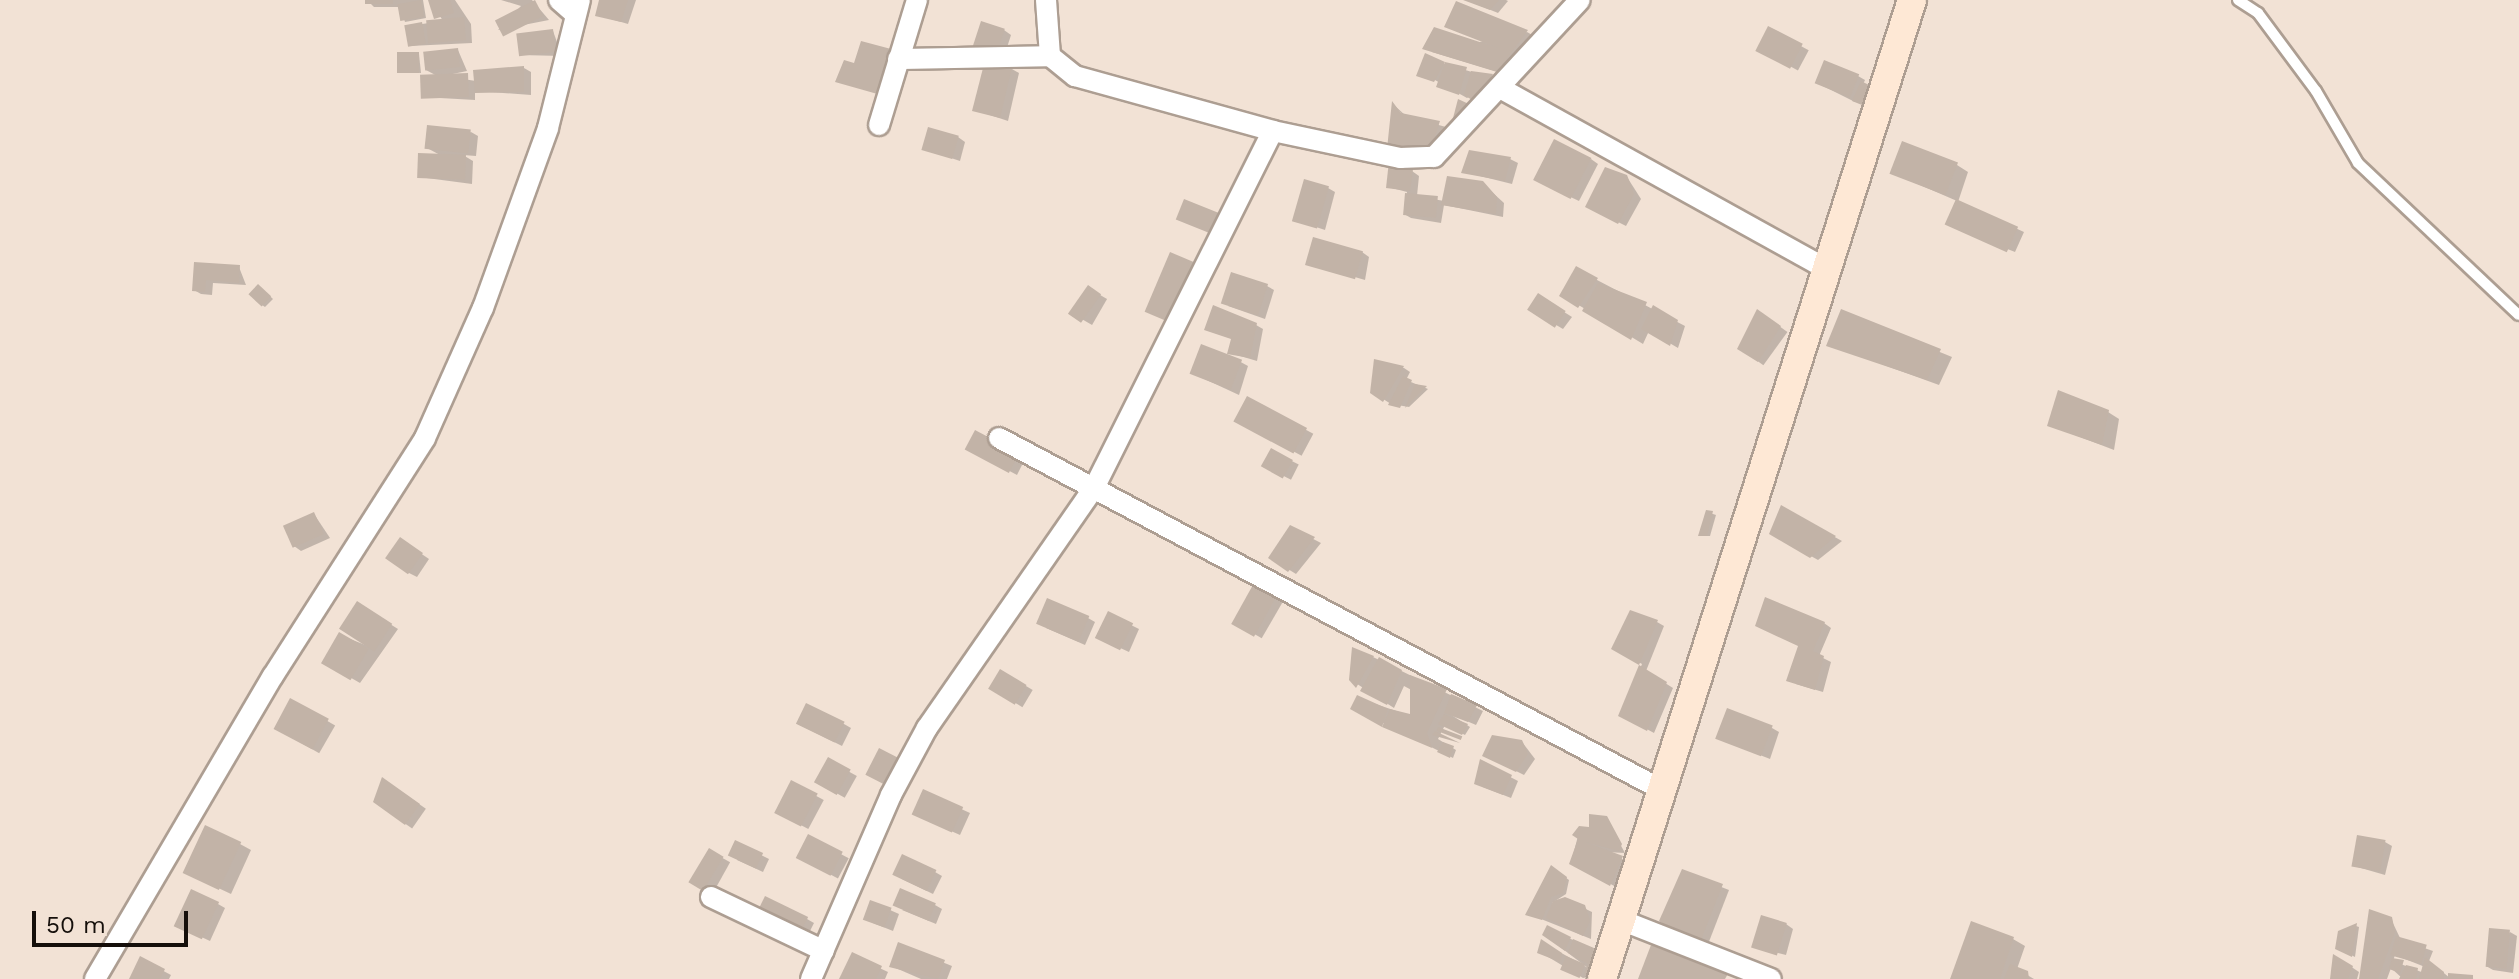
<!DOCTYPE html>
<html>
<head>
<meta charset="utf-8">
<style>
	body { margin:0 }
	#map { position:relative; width:2519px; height:979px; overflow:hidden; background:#f2e2d5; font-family:"Work Sans",sans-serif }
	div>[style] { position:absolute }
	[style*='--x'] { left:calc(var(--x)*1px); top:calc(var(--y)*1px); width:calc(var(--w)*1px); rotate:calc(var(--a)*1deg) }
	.shadow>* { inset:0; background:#0003; transform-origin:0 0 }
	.building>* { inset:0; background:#c2b3a7; transform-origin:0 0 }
	.roads { filter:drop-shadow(2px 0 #ad9e92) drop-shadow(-2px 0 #ad9e92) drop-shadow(0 2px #ad9e92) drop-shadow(0 -2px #ad9e92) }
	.lane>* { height:10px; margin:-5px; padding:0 5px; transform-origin:5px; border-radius:5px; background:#fff }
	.street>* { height:20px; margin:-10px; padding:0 10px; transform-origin:10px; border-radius:10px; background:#fff }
	.secondary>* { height:28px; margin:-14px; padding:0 14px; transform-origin:14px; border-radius:14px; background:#fee8d5 }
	span { translate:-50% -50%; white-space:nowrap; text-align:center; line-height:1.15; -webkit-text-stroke:7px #f2e2d5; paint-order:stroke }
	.scale { position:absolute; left:32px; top:911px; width:156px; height:36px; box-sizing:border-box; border:4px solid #150f0b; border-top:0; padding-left:10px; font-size:24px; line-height:28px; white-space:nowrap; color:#150f0b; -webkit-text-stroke:6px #f2e2d5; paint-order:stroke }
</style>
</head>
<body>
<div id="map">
	<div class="shadow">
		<i style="clip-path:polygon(367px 0,423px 0,426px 18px,405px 22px,400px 7px,374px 7px)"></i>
		<i style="clip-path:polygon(430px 0,455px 0,471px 24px,472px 43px,410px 46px,422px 24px,443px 21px)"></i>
		<i style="clip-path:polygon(532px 0,549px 20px,498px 30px,521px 6px,501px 0)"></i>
		<i style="clip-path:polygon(601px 0,636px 0,628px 24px,597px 15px)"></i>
		<i style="clip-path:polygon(1466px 0,1506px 0,1508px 1px,1498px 13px)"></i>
		<i style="left:1769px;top:29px;width:45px;height:23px;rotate:28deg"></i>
		<i style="clip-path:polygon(1004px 30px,1011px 35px,1004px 57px,982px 53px)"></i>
		<i style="clip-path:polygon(553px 31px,562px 56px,520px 55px)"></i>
		<i style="clip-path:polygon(1527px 32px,1534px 36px,1505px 74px,1432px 52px)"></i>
		<i style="clip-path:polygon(458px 50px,467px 71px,443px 76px,476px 81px,524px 68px,531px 72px,531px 95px,475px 91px,475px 100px,422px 97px,439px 77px,426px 70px)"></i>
		<i style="clip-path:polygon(419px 54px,421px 73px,398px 72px)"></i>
		<i style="clip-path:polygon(1426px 56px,1445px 64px,1499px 80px,1467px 98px,1426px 75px)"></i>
		<i style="clip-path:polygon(1012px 69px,1019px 73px,1008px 121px,975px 110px,984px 70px)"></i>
		<i style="clip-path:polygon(1858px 76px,1865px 80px,1855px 102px,1823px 86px)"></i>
		<i style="clip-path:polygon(1394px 105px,1406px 116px,1446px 127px,1437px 155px)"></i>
		<i style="clip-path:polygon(471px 132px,478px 136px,476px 156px,463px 155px,473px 161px,472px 184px,419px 177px,440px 155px,427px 148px)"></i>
		<i style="clip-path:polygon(958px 137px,965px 142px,960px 161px,924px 149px)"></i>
		<i style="clip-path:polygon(1510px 159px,1518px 163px,1512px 184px,1464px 172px)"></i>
		<i style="clip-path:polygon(1591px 159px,1598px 164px,1579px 201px,1545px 185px)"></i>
		<i style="clip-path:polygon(1957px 165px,1968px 172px,1958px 202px,2024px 232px,2015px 252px,1954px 228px,1957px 201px,1890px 172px)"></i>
		<i style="clip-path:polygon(1412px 171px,1419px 176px,1417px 196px,1444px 201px,1482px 183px,1504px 203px,1503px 217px,1444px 205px,1441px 223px,1411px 218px,1404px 214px,1407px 192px,1388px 187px)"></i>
		<i style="clip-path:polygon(1627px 177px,1641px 199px,1626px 226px,1594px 210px)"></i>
		<i style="clip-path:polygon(1328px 188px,1335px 192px,1325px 230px,1295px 220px)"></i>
		<i style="clip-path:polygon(1362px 252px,1369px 257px,1365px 280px,1310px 264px)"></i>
		<i style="clip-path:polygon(196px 264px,239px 267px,246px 285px,213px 283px,212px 295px,201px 294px,194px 290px)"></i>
		<i style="clip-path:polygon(1576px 269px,1685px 326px,1678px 348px,1649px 331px,1643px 344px,1562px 295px)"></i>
		<i style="clip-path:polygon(1267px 286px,1274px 290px,1265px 319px,1228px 306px)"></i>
		<i style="clip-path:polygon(261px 288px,273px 299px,265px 307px,262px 305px)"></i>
		<i style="left:1088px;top:288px;width:22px;height:30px;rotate:30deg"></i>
		<i style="clip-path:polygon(1539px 296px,1572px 317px,1563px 329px,1532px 311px)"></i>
		<i style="clip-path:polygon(1842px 312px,1952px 357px,1939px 385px,1829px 345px)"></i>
		<i style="left:1764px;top:315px;width:29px;height:41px;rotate:36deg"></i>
		<i style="clip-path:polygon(1256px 325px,1263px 329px,1257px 361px,1230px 353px,1233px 339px)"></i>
		<i style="clip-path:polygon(1237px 360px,1248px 366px,1239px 395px,1198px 376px)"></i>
		<i style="clip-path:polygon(1376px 361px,1404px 368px,1410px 372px,1406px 380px,1428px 389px,1409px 407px,1391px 404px,1372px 392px)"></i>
		<i style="left:1248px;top:399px;width:74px;height:25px;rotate:28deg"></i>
		<i style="clip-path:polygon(2108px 412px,2119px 419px,2114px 450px,2049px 425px)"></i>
		<i style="clip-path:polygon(968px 449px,1025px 459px,1017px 475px)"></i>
		<i style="left:1272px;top:451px;width:30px;height:17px;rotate:27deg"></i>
		<i style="clip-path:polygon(1782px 508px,1842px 541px,1818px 560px,1772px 534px)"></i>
		<i style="clip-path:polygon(1707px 512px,1716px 515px,1710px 536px,1703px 536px)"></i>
		<i style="clip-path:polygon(314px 514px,330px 538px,301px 551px,294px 546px)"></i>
		<i style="clip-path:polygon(1290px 527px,1321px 543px,1296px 574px,1270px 558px)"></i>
		<i style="clip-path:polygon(407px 544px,429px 559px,417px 577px,409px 573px)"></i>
		<i style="left:1255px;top:586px;width:32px;height:42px;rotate:30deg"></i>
		<i style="clip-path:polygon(358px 604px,398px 629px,360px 683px,325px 663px,340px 635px,373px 648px)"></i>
		<i style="clip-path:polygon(1109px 614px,1139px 629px,1129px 652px,1105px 641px)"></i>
		<i style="clip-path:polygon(1088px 618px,1095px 622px,1085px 645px,1046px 628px)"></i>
		<i style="clip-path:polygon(1657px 622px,1664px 626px,1646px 671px,1673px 688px,1654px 733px,1621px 715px,1642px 664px,1613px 648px)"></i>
		<i style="clip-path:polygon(1824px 623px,1831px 628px,1819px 656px,1831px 662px,1823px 692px,1796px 684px)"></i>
		<i style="clip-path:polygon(1373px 657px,1483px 711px,1476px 725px,1450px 714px,1470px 727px,1465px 735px,1445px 725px,1438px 739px,1456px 750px,1453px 758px,1353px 708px,1358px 698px,1411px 716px,1417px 693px,1404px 686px,1394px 708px,1351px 680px)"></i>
		<i style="left:1001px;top:671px;width:37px;height:20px;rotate:31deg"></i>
		<i style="left:291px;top:700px;width:51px;height:32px;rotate:30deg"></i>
		<i style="clip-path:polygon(798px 724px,844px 724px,851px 728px,842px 746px)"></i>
		<i style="clip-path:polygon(1772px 728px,1779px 732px,1770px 759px,1717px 738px)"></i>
		<i style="clip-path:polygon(1522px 742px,1535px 759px,1524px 775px,1492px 759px)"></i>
		<i style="left:828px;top:760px;width:33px;height:25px;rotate:29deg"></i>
		<i style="clip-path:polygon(1481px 762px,1518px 781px,1511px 798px,1483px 787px)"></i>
		<i style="left:389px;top:783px;width:45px;height:24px;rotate:35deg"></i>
		<i style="left:792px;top:783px;width:36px;height:33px;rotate:28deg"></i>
		<i style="clip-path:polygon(924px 792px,970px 813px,960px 835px,922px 818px)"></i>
		<i style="clip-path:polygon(1606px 818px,1625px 853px,1606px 852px,1629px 862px,1618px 888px,1571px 863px,1580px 828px,1591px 830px)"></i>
		<i style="left:809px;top:837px;width:45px;height:23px;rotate:28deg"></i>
		<i style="clip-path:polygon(736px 842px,769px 859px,763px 872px,737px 860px)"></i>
		<i style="clip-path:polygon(2385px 842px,2392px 846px,2385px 875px,2354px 866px)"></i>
		<i style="clip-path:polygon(240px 844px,251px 850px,231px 894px,197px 878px)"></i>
		<i style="left:710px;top:851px;width:23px;height:37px;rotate:29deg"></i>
		<i style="clip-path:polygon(1552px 868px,1569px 880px,1566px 894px,1552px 903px,1565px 899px,1592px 912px,1591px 939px,1531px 915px)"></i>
		<i style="clip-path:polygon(935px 872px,942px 876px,933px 894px,902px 879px)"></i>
		<i style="clip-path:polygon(1683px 872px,1729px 890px,1705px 952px,1698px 948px)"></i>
		<i style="clip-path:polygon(872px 902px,899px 914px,893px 931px,873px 923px)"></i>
		<i style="clip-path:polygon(218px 904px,225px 908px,210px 941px,184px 929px)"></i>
		<i style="clip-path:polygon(935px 905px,942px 909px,936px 924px,902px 910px)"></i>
		<i style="clip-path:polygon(759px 913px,807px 919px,814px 923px,807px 937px)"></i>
		<i style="clip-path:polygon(evenodd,2391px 919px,2401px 940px,2433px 951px,2429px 961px,2450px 978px,2475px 979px,2403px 979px,2391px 968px,2387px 979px,2361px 979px,2391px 919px,2395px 955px,2425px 967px,2424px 973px,2393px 961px,2395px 955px)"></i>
		<i style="clip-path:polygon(1786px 924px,1793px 929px,1786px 955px,1755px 947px)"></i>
		<i style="clip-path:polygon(2356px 926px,2359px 927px,2355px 957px,2337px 948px)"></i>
		<i style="clip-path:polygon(1548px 928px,1596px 951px,1594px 976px,1583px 978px,1540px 952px,1542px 942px,1588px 968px,1544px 935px)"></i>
		<i style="clip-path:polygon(2510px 932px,2517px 936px,2513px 973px,2493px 970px,2486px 966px)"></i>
		<i style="clip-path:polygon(2013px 939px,2025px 946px,2017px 969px,2034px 979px,1952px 979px)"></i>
		<i style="clip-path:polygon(900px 945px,952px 966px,947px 979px,921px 979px,891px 966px)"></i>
		<i style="clip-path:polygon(852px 955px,888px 972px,885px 979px,845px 979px)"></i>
		<i style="clip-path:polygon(141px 959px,171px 975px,169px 979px,131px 979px)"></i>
		<i style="clip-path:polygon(2341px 960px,2359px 972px,2357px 979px,2332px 979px)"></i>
	</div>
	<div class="building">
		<i style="left:365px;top:0;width:28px;height:4px"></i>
		<i style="left:421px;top:0;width:17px;height:24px;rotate:80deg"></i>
		<i style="clip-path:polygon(428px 0,450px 0,454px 13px,434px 19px)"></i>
		<i style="left:535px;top:0;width:18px;height:45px;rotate:63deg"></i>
		<i style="clip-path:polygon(599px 0,628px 0,621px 22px,595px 16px)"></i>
		<i style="clip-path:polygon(1463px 0,1499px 0,1490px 10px)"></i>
		<i style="clip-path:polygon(1456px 1px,1528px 30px,1497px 72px,1422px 49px,1434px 27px,1498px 48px,1444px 27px)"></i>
		<i style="left:464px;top:17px;width:23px;height:38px;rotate:85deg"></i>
		<i style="left:981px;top:21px;width:25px;height:30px;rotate:18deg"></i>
		<i style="left:422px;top:22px;width:22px;height:18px;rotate:80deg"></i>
		<i style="left:1768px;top:26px;width:39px;height:28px;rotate:27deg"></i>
		<i style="left:553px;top:29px;width:23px;height:37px;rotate:83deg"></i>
		<i style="clip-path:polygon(861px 41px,891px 49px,881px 95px,835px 82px,844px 60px,854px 63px)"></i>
		<i style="left:458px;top:48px;width:19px;height:35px;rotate:84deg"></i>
		<i style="left:397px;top:52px;width:22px;height:21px"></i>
		<i style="clip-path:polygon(1425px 53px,1445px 62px,1434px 82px,1416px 76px)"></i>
		<i style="left:1824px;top:60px;width:38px;height:25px;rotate:22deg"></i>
		<i style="clip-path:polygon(1445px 62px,1467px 67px,1459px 95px,1436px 87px)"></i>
		<i style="clip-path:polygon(524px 66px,524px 92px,475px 93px,473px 70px)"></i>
		<i style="clip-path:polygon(1012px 67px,1000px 118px,972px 111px,983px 68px)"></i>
		<i style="clip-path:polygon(1471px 71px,1493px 74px,1477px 103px,1464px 95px)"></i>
		<i style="left:468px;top:73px;width:24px;height:48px;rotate:88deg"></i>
		<i style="clip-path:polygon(1861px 81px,1877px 89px,1872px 109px,1852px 101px)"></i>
		<i style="clip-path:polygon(1458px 99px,1471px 105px,1460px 123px,1452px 122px)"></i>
		<i style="clip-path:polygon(1392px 101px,1401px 113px,1440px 121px,1430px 152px,1387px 149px)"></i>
		<i style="left:427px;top:125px;width:44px;height:24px;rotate:6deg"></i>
		<i style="left:928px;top:127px;width:32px;height:24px;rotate:16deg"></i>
		<i style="left:1554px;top:139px;width:42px;height:46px;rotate:27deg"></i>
		<i style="left:1902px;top:141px;width:60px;height:35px;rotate:21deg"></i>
		<i style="clip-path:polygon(1469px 150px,1511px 157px,1505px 181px,1461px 173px)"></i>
		<i style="left:418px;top:153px;width:48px;height:25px;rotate:2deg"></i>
		<i style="clip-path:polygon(1389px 161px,1413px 169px,1410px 191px,1386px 188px)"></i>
		<i style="clip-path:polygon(1605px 167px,1627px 175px,1634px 194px,1618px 224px,1585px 207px)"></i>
		<i style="clip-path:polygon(1447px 176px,1483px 181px,1497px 197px,1496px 214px,1441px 205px)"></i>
		<i style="left:1304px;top:179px;width:26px;height:44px;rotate:16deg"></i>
		<i style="left:1405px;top:193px;width:33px;height:22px;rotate:5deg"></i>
		<i style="left:1184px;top:199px;width:43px;height:22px;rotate:22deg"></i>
		<i style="left:1956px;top:199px;width:68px;height:28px;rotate:24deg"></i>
		<i style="left:1313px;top:237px;width:52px;height:29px;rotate:16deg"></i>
		<i style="left:1170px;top:252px;width:34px;height:65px;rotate:23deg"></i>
		<i style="clip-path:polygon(194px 262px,240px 265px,239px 283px,206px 280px,205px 292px,192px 291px)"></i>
		<i style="clip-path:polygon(1576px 266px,1598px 278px,1578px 308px,1559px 296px)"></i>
		<i style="left:1231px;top:272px;width:39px;height:33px;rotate:18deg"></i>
		<i style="clip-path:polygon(1598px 283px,1647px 302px,1631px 340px,1582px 311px)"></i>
		<i style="left:258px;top:284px;width:18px;height:14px;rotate:43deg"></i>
		<i style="left:1088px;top:285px;width:16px;height:35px;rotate:35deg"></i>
		<i style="left:1538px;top:293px;width:33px;height:20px;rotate:33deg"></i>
		<i style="clip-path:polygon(1213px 305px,1257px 323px,1250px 358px,1227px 354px,1231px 339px,1204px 330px)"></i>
		<i style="clip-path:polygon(1653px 305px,1678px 320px,1670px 346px,1641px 329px)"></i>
		<i style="clip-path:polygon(1757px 309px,1781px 326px,1758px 362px,1737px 349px)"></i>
		<i style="clip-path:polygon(1841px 309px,1941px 349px,1927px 380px,1826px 346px)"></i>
		<i style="left:1201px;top:344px;width:44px;height:32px;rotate:21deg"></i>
		<i style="clip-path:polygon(1374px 359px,1404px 366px,1383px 402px,1370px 393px)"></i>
		<i style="clip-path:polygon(1403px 376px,1412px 380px,1400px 408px,1388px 405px)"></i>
		<i style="clip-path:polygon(1415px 384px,1427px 386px,1405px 408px)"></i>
		<i style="clip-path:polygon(2058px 390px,2109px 410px,2102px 445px,2047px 426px)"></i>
		<i style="left:1247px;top:396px;width:68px;height:29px;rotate:28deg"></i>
		<i style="left:975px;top:430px;width:50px;height:22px;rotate:28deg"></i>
		<i style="left:1271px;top:448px;width:25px;height:21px;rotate:29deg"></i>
		<i style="clip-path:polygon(1781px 505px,1836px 536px,1810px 558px,1769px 534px)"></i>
		<i style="clip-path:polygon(1706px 510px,1713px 511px,1707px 536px,1698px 536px)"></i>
		<i style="left:314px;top:512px;width:24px;height:34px;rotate:66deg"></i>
		<i style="clip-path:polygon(1290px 525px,1315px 537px,1288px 572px,1268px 558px)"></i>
		<i style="left:400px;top:537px;width:28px;height:26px;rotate:35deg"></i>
		<i style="left:1254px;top:583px;width:26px;height:47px;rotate:29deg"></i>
		<i style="clip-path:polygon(1765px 597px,1825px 622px,1813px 651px,1824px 656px,1815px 690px,1786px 681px,1798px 646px,1755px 626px)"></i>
		<i style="left:1047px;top:598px;width:46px;height:28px;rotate:23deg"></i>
		<i style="left:357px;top:601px;width:42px;height:33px;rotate:33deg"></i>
		<i style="clip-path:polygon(1630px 610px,1658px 620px,1639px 665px,1611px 649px)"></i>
		<i style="left:1108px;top:611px;width:28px;height:30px;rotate:26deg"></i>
		<i style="left:339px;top:632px;width:34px;height:36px;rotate:30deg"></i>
		<i style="clip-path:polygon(1352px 647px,1374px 656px,1356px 688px,1349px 680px)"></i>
		<i style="clip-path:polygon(1379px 657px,1402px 670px,1387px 705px,1360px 691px)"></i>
		<i style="clip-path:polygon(1639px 665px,1667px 682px,1647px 731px,1618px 716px)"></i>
		<i style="left:1000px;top:669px;width:31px;height:23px;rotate:31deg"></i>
		<i style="clip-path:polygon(1410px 675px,1447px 689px,1427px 733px,1432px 748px,1382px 727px,1390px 709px,1410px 714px)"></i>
		<i style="clip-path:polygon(1451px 694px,1477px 705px,1468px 722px,1444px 713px)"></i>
		<i style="clip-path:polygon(1357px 695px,1388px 709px,1382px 727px,1350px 709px)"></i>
		<i style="left:290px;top:698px;width:44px;height:35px;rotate:28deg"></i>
		<i style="left:806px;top:703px;width:43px;height:23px;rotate:26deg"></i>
		<i style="left:1727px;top:708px;width:49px;height:33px;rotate:21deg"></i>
		<i style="clip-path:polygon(1444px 714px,1468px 724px,1462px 735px,1438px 724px)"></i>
		<i style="left:1438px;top:727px;width:26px;height:4px;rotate:21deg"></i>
		<i style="clip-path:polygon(1435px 731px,1460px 743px,1432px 735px)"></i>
		<i style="clip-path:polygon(1492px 735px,1522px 740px,1528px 754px,1516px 772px,1482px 756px)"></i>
		<i style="clip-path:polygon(1443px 742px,1454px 746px,1450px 758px,1437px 752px)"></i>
		<i style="left:879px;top:748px;width:28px;height:30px;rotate:27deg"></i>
		<i style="left:828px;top:757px;width:26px;height:29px;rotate:29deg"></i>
		<i style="clip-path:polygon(1480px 759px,1512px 775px,1503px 795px,1474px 784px)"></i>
		<i style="clip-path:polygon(382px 777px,420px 804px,405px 825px,373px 802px)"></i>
		<i style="left:791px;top:780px;width:30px;height:37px;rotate:27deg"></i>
		<i style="left:923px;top:789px;width:44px;height:28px;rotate:24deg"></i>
		<i style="clip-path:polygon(1589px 814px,1607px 816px,1622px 844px,1619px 851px,1585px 842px,1623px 856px,1610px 886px,1569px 864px,1578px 839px,1572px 835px,1579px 826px,1589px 827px)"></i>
		<i style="left:205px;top:825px;width:40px;height:53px;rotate:25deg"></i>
		<i style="left:808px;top:834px;width:39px;height:27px;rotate:27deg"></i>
		<i style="left:2357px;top:835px;width:29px;height:32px;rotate:10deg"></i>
		<i style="left:735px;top:840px;width:31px;height:17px;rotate:25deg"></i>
		<i style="left:709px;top:848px;width:17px;height:40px;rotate:31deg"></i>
		<i style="left:902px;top:854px;width:38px;height:23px;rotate:25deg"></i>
		<i style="clip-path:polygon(1551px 865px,1567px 877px,1563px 893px,1551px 897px,1542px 920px,1525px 915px)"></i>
		<i style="clip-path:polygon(1682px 869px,1723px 884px,1697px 950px,1659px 921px)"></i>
		<i style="left:900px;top:888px;width:39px;height:19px;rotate:23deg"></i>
		<i style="left:191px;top:889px;width:31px;height:41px;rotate:25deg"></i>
		<i style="left:765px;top:896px;width:48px;height:20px;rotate:26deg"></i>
		<i style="clip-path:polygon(1565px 897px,1585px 905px,1590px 921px,1583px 936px,1546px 918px,1553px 901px)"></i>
		<i style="left:870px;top:900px;width:23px;height:21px;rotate:20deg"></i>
		<i style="clip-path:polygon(2369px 909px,2392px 917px,2395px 932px,2378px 979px,2359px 979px)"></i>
		<i style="left:1761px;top:915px;width:27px;height:34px;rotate:17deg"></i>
		<i style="clip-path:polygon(1971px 921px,2014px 937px,2000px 979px,1950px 979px)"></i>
		<i style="clip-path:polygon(2357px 923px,2352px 957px,2335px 949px,2338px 931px)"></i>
		<i style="clip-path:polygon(1547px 925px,1571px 937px,1565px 951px,1542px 935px)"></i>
		<i style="left:2489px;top:928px;width:21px;height:39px;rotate:5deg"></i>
		<i style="left:2396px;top:936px;width:32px;height:20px;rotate:16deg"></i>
		<i style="clip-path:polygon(1541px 939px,1562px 953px,1560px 962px,1537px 953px)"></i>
		<i style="clip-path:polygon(1573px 939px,1594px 948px,1592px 976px,1584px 974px,1588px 964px,1568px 953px)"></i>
		<i style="clip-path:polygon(898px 942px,945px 960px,938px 979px,889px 967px)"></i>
		<i style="clip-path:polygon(1651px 945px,1729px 972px,1725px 979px,1638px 979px)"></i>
		<i style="clip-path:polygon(852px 952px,882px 966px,876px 979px,839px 979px)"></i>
		<i style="clip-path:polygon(2333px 954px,2353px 966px,2348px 979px,2330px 979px)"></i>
		<i style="clip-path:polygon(140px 956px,165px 969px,160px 979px,129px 979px)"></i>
		<i style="left:1566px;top:956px;width:21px;height:15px;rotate:23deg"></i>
		<i style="clip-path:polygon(2425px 957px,2444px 972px,2443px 979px,2419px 979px)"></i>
		<i style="clip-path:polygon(2392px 958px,2404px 960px,2400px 973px,2389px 969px)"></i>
		<i style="clip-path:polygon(2010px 964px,2028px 971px,2029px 979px,2004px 979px)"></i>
		<i style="clip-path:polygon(2406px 965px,2418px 968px,2416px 979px,2399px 979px)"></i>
		<i style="clip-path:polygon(2448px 973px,2473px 975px,2473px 979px,2448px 979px)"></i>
	</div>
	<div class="roads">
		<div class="lane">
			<i style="--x:2238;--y:0;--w:24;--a:33"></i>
			<i style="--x:2258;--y:13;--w:97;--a:53.4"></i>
			<i style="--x:2316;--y:91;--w:83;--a:59.7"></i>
			<i style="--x:2358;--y:163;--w:221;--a:43.4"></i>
		</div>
		<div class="street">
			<i style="--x:559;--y:0;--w:21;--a:41"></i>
			<i style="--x:1046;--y:0;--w:56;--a:85.9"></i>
			<i style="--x:1050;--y:56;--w:32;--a:39"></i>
			<i style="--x:1075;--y:76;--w:205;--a:15.5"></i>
			<i style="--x:898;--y:59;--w:152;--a:-1.1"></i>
			<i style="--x:1502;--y:89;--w:372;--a:29"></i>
			<i style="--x:879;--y:125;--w:131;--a:-73.1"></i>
			<i style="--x:999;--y:438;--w:751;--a:27.96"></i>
			<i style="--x:711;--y:897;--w:125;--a:25.5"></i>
			<i style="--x:1621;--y:920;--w:161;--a:21.5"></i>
			<i style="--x:95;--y:979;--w:351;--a:-59.6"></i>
			<i style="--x:273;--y:676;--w:282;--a:-57.4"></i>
			<i style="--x:425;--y:438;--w:142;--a:-66"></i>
			<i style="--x:483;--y:308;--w:191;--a:-70.1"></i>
			<i style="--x:548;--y:128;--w:132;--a:-76"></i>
			<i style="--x:811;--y:979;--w:201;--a:-66.5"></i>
			<i style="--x:891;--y:795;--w:76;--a:-61.8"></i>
			<i style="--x:927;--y:728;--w:295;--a:-55.2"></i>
			<i style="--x:1095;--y:486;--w:397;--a:-63.4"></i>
			<i style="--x:1273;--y:131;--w:130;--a:12"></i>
			<i style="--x:1400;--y:158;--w:34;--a:-2"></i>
			<i style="--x:1434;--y:157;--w:214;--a:-47.1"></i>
		</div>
		<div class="secondary">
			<i style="--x:1602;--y:979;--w:1027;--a:-72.43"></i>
		</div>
	</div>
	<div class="scale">50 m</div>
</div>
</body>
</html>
